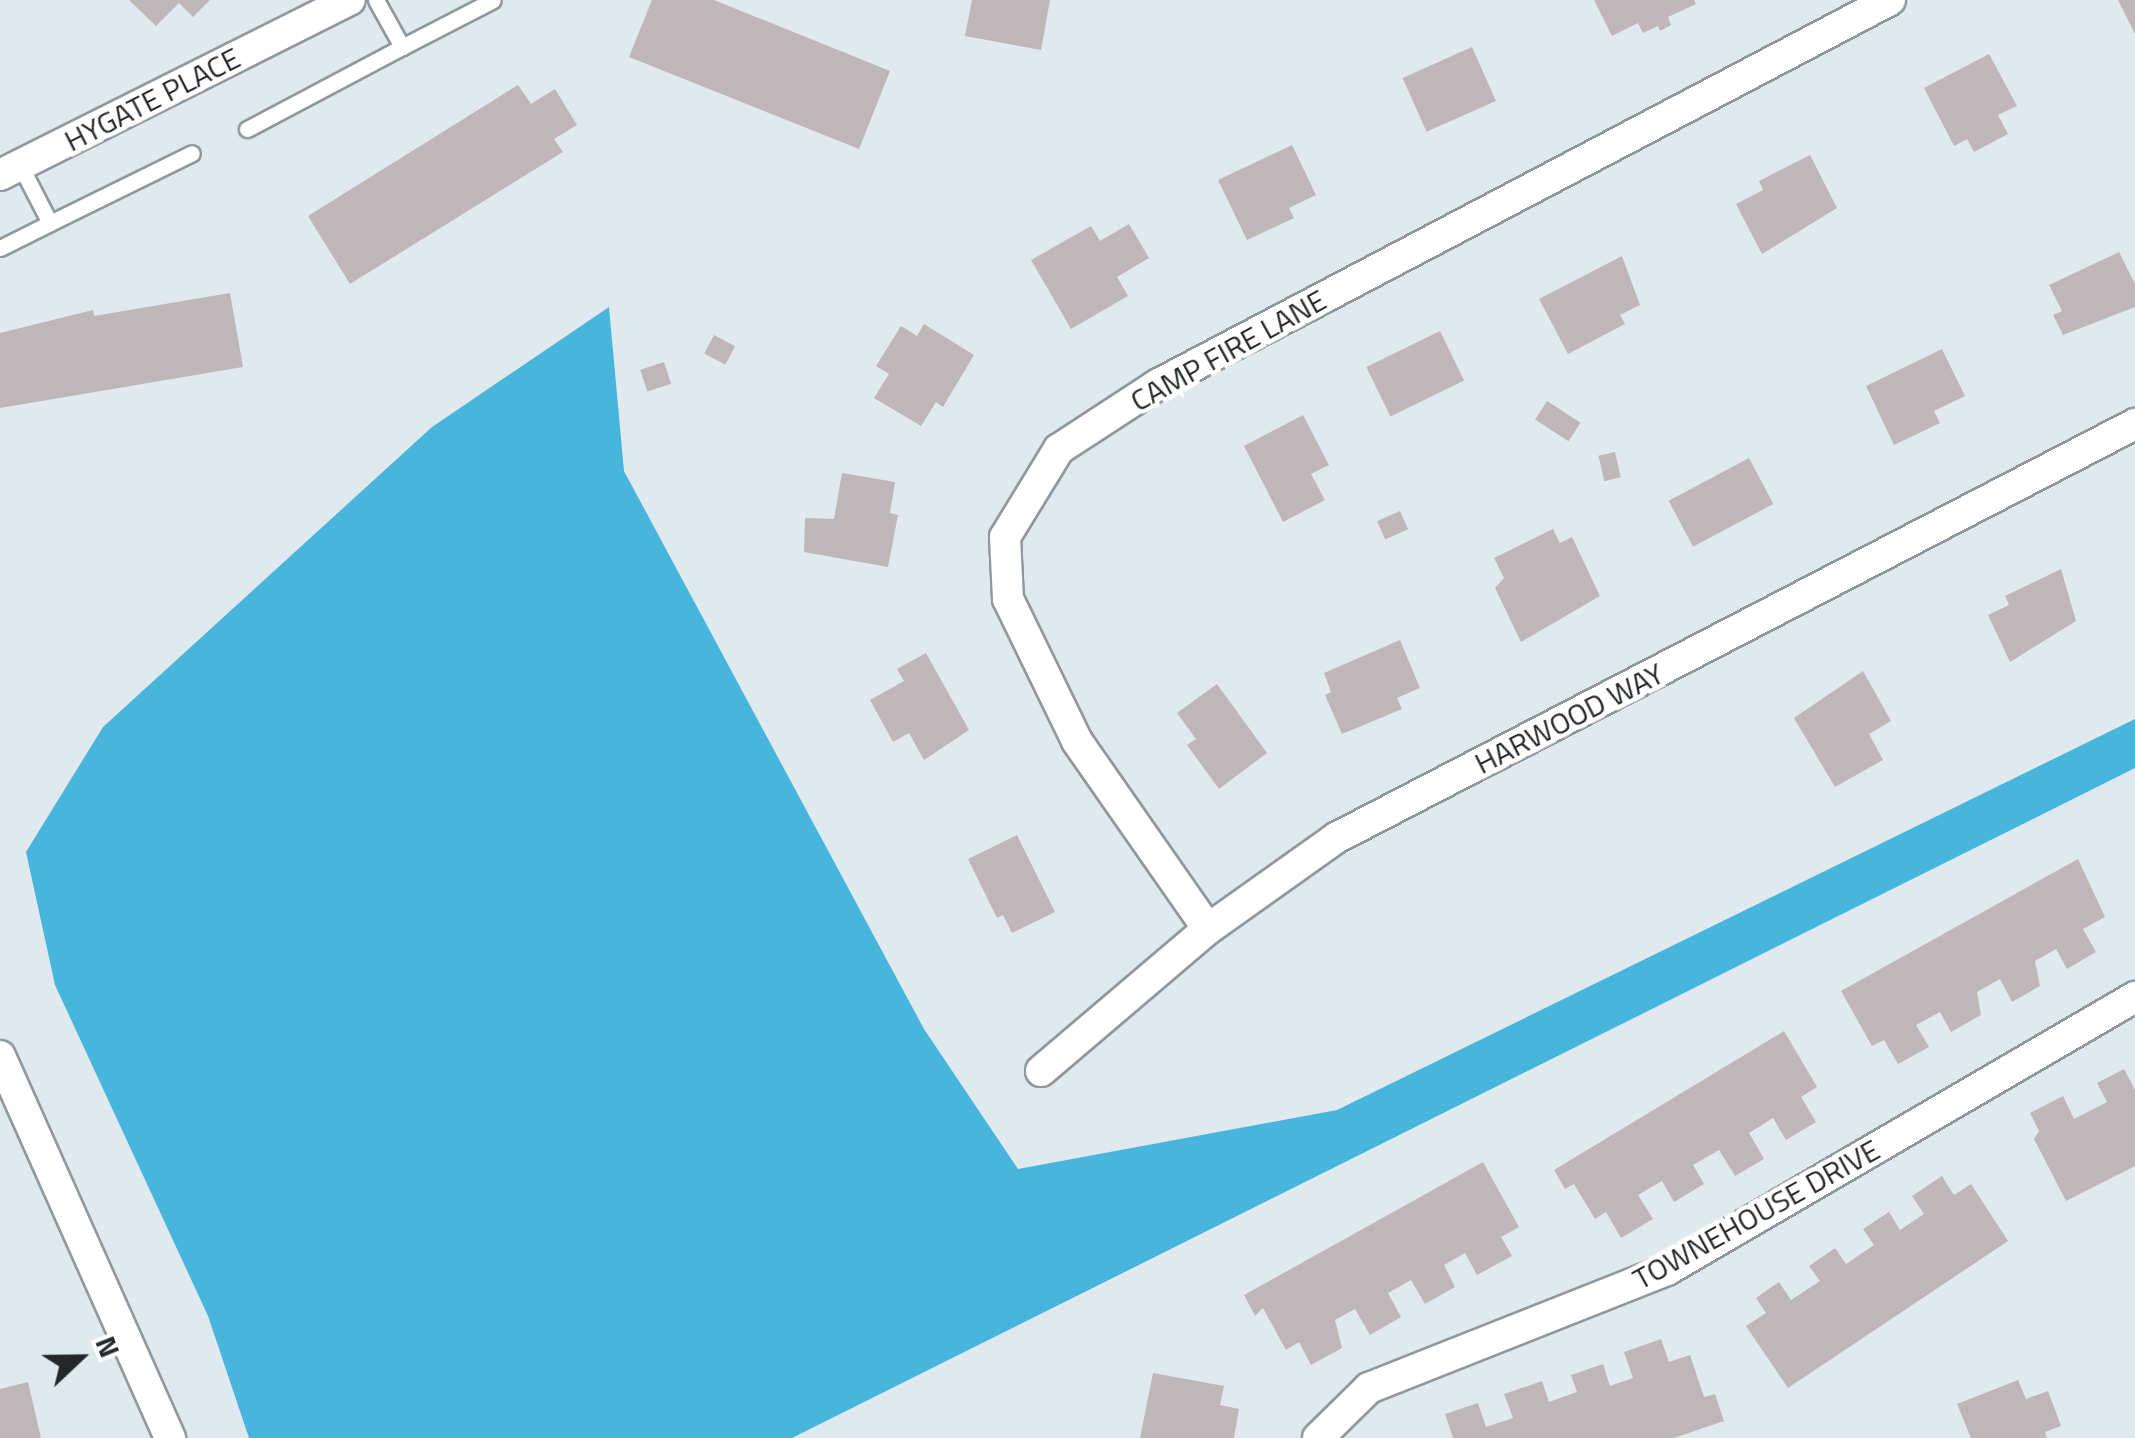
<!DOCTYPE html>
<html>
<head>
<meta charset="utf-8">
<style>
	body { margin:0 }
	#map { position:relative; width:2135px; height:1438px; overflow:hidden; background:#e0eaee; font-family:"Titillium Web",sans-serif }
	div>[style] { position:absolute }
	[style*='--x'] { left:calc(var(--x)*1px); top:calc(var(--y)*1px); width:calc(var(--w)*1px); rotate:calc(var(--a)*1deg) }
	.forest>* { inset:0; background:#48b6dc }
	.building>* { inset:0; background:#bfb6b9; transform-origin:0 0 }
	.roads { filter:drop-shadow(2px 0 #8f989c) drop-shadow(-2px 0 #8f989c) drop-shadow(0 2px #8f989c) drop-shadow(0 -2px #8f989c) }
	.service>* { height:15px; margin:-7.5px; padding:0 7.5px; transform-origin:7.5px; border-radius:7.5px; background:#fff }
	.minor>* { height:30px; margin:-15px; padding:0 15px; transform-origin:15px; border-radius:15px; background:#fff }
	span { translate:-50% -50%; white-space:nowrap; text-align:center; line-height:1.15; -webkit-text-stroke:9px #fff; paint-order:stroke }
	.street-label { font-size:30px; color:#24282a }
	.north { position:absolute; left:30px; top:1308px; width:100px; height:100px; -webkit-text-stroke:8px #fff; paint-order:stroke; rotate:68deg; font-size:28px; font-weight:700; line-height:40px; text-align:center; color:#24282a }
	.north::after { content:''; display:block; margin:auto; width:35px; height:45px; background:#24282a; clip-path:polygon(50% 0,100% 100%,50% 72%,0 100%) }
</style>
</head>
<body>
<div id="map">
	<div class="forest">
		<i style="clip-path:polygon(609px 307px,624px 471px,924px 1029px,1018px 1169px,1337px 1110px,2135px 719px,2135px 768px,792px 1438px,249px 1438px,208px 1316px,55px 985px,26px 852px,103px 727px,432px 427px)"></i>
	</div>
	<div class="building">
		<i style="clip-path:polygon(129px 0,210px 0,193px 17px,179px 3px,156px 26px)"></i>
		<i style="clip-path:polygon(652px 0,714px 0,890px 71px,859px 149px,629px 57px)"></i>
		<i style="clip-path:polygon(972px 0,1050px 0,1041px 50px,965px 36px)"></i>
		<i style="clip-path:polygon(1594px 0,1694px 0,1696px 4px,1668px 17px,1671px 25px,1660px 31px,1658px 26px,1643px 33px,1638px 23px,1612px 36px)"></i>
		<i style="clip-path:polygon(2118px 0,2135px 0,2135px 34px)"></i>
		<i style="left:1472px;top:47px;width:59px;height:76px;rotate:66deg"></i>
		<i style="clip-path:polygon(1989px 54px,2017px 106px,1998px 115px,2008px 134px,1974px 152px,1967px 139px,1954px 146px,1924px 88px)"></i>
		<i style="clip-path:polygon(518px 85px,531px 104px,555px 89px,577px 125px,554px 139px,563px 152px,350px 284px,308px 216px)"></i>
		<i style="clip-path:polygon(1292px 145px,1316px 195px,1289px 208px,1294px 218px,1247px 240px,1218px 180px)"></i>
		<i style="clip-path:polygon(1810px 155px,1837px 208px,1762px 254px,1736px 204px,1763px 190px,1759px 181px)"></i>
		<i style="clip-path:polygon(1129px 224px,1149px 258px,1117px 277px,1128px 296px,1071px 329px,1031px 260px,1091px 226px,1100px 241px)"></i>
		<i style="clip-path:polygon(2119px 252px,2135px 284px,2135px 307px,2063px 335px,2053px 315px,2062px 311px,2049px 285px)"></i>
		<i style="clip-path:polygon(1622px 256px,1640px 305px,1620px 315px,1625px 324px,1568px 354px,1539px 299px)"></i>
		<i style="clip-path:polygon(230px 293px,243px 367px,0 408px,0 333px,93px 310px,94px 316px)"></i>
		<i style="clip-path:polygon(924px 324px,974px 355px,943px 407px,936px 402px,921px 426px,874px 398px,889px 374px,876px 366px,901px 326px,917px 336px)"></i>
		<i style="left:1440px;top:331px;width:55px;height:82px;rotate:64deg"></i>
		<i style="left:714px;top:335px;width:24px;height:21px;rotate:28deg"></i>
		<i style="clip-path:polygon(1942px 349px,1965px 396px,1934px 411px,1940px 423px,1894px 445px,1866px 386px)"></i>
		<i style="left:664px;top:362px;width:23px;height:25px;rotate:72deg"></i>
		<i style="left:1547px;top:401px;width:40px;height:22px;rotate:33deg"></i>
		<i style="clip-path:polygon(1303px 415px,1329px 465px,1311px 474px,1325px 500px,1283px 522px,1244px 446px)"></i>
		<i style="left:1615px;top:452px;width:26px;height:17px;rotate:77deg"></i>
		<i style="left:1749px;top:458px;width:52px;height:91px;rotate:62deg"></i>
		<i style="clip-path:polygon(842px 473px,895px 482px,890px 513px,898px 515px,888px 567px,804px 552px,805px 518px,834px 519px)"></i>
		<i style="left:1400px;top:511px;width:20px;height:25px;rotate:66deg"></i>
		<i style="clip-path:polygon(1553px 529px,1560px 543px,1572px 537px,1600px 596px,1521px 642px,1495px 588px,1504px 578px,1494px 558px)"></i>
		<i style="clip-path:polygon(2061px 569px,2076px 621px,2010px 662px,1988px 615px,2009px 605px,2005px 596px)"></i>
		<i style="clip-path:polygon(1400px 640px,1420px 688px,1397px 698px,1402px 709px,1342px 734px,1325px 695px,1331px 692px,1324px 673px)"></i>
		<i style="clip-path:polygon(926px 653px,969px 730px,924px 760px,909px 733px,893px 742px,870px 700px,904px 681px,897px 669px)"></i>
		<i style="clip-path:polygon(1863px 671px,1891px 721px,1869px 734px,1883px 760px,1835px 787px,1794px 718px)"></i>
		<i style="clip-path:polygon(1217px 684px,1267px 753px,1219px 789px,1187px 745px,1196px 739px,1177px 713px)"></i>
		<i style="clip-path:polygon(1017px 835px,1055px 912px,1012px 933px,1003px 915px,997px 918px,968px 859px)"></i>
		<i style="clip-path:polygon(2078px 859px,2105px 917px,2083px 929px,2096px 952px,2067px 969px,2056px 949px,2035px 961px,2040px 986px,2012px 1002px,2000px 979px,1977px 992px,1981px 1015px,1951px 1032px,1940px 1012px,1916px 1025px,1929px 1047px,1898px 1064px,1884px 1040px,1872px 1046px,1841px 991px)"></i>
		<i style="clip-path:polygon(1784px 1031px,1817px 1087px,1801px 1097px,1816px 1122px,1786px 1140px,1773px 1118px,1749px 1133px,1764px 1159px,1735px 1176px,1719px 1150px,1693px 1165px,1704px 1184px,1674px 1202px,1662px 1181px,1638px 1195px,1653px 1219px,1621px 1238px,1606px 1212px,1595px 1219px,1574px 1184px,1565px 1189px,1554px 1170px)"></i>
		<i style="clip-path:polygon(2124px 1069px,2135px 1090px,2135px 1166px,2066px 1201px,2034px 1139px,2039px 1131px,2030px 1113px,2063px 1096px,2074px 1119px,2107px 1102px,2097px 1083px)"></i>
		<i style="clip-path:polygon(1483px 1162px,1519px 1227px,1501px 1237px,1512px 1256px,1477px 1275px,1465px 1253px,1444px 1265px,1455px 1287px,1425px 1304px,1411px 1280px,1388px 1293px,1401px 1317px,1370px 1335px,1355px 1309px,1335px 1320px,1342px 1348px,1311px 1365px,1299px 1342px,1286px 1350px,1263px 1308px,1255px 1316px,1244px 1295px)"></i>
		<i style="clip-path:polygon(1942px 1176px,1954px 1195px,1971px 1184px,2008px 1241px,1788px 1388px,1746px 1326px,1766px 1313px,1756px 1298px,1779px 1282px,1791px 1300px,1820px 1281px,1809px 1266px,1835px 1248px,1846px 1264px,1874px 1245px,1863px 1229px,1889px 1212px,1900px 1230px,1924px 1214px,1912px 1196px)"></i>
		<i style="clip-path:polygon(1661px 1339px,1669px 1362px,1690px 1355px,1704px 1397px,1715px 1394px,1724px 1421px,1674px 1438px,1453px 1438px,1445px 1414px,1478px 1403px,1486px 1427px,1513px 1418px,1504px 1394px,1542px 1381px,1549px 1402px,1577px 1392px,1571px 1375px,1603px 1364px,1610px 1386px,1633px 1378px,1624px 1352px)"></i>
		<i style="clip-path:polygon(1153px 1373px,1224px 1386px,1220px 1405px,1239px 1409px,1234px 1438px,1140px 1438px)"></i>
		<i style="clip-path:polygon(2018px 1380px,2026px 1399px,2048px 1391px,2061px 1426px,2045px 1432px,2047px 1438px,1971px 1438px,1957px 1404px)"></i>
		<i style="clip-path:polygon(28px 1382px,41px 1438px,0 1438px,0 1389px)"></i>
	</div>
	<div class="roads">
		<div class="service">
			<i style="--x:376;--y:0;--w:54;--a:61"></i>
			<i style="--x:402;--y:47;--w:102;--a:-27.3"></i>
			<i style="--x:247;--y:129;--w:175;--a:-27.9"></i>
			<i style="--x:20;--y:165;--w:65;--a:62.7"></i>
			<i style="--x:50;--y:223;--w:158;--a:-26.2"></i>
			<i style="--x:0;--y:248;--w:56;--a:-26.6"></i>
		</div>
		<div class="minor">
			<i style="--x:0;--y:175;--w:391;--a:-26.6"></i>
			<i style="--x:1208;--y:929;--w:229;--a:-124.9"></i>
			<i style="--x:1077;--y:741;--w:158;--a:-115.9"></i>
			<i style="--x:1008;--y:599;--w:62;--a:-92.8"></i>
			<i style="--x:1005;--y:537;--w:103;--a:-58.5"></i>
			<i style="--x:1059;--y:449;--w:117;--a:-33.1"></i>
			<i style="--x:1157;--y:385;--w:828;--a:-27.71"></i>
			<i style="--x:0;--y:1056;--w:418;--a:66"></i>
			<i style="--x:1041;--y:1071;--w:219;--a:-40.4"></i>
			<i style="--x:1208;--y:929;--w:157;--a:-35.4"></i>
			<i style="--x:1336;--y:838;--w:900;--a:-27.39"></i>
			<i style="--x:1318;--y:1438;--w:71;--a:-44.4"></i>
			<i style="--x:1369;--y:1388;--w:321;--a:-21.6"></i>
			<i style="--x:1667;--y:1270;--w:542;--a:-30.26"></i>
		</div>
	</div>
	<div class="street-label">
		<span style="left:152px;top:99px;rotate:-27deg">HYGATE PLACE</span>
		<span style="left:1228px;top:350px;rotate:-29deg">CAMP FIRE LANE</span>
		<span style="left:1569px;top:718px;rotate:-27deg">HARWOOD WAY</span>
		<span style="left:1756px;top:1214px;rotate:-29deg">TOWNEHOUSE DRIVE</span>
	</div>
	<div class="north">N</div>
</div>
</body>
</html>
